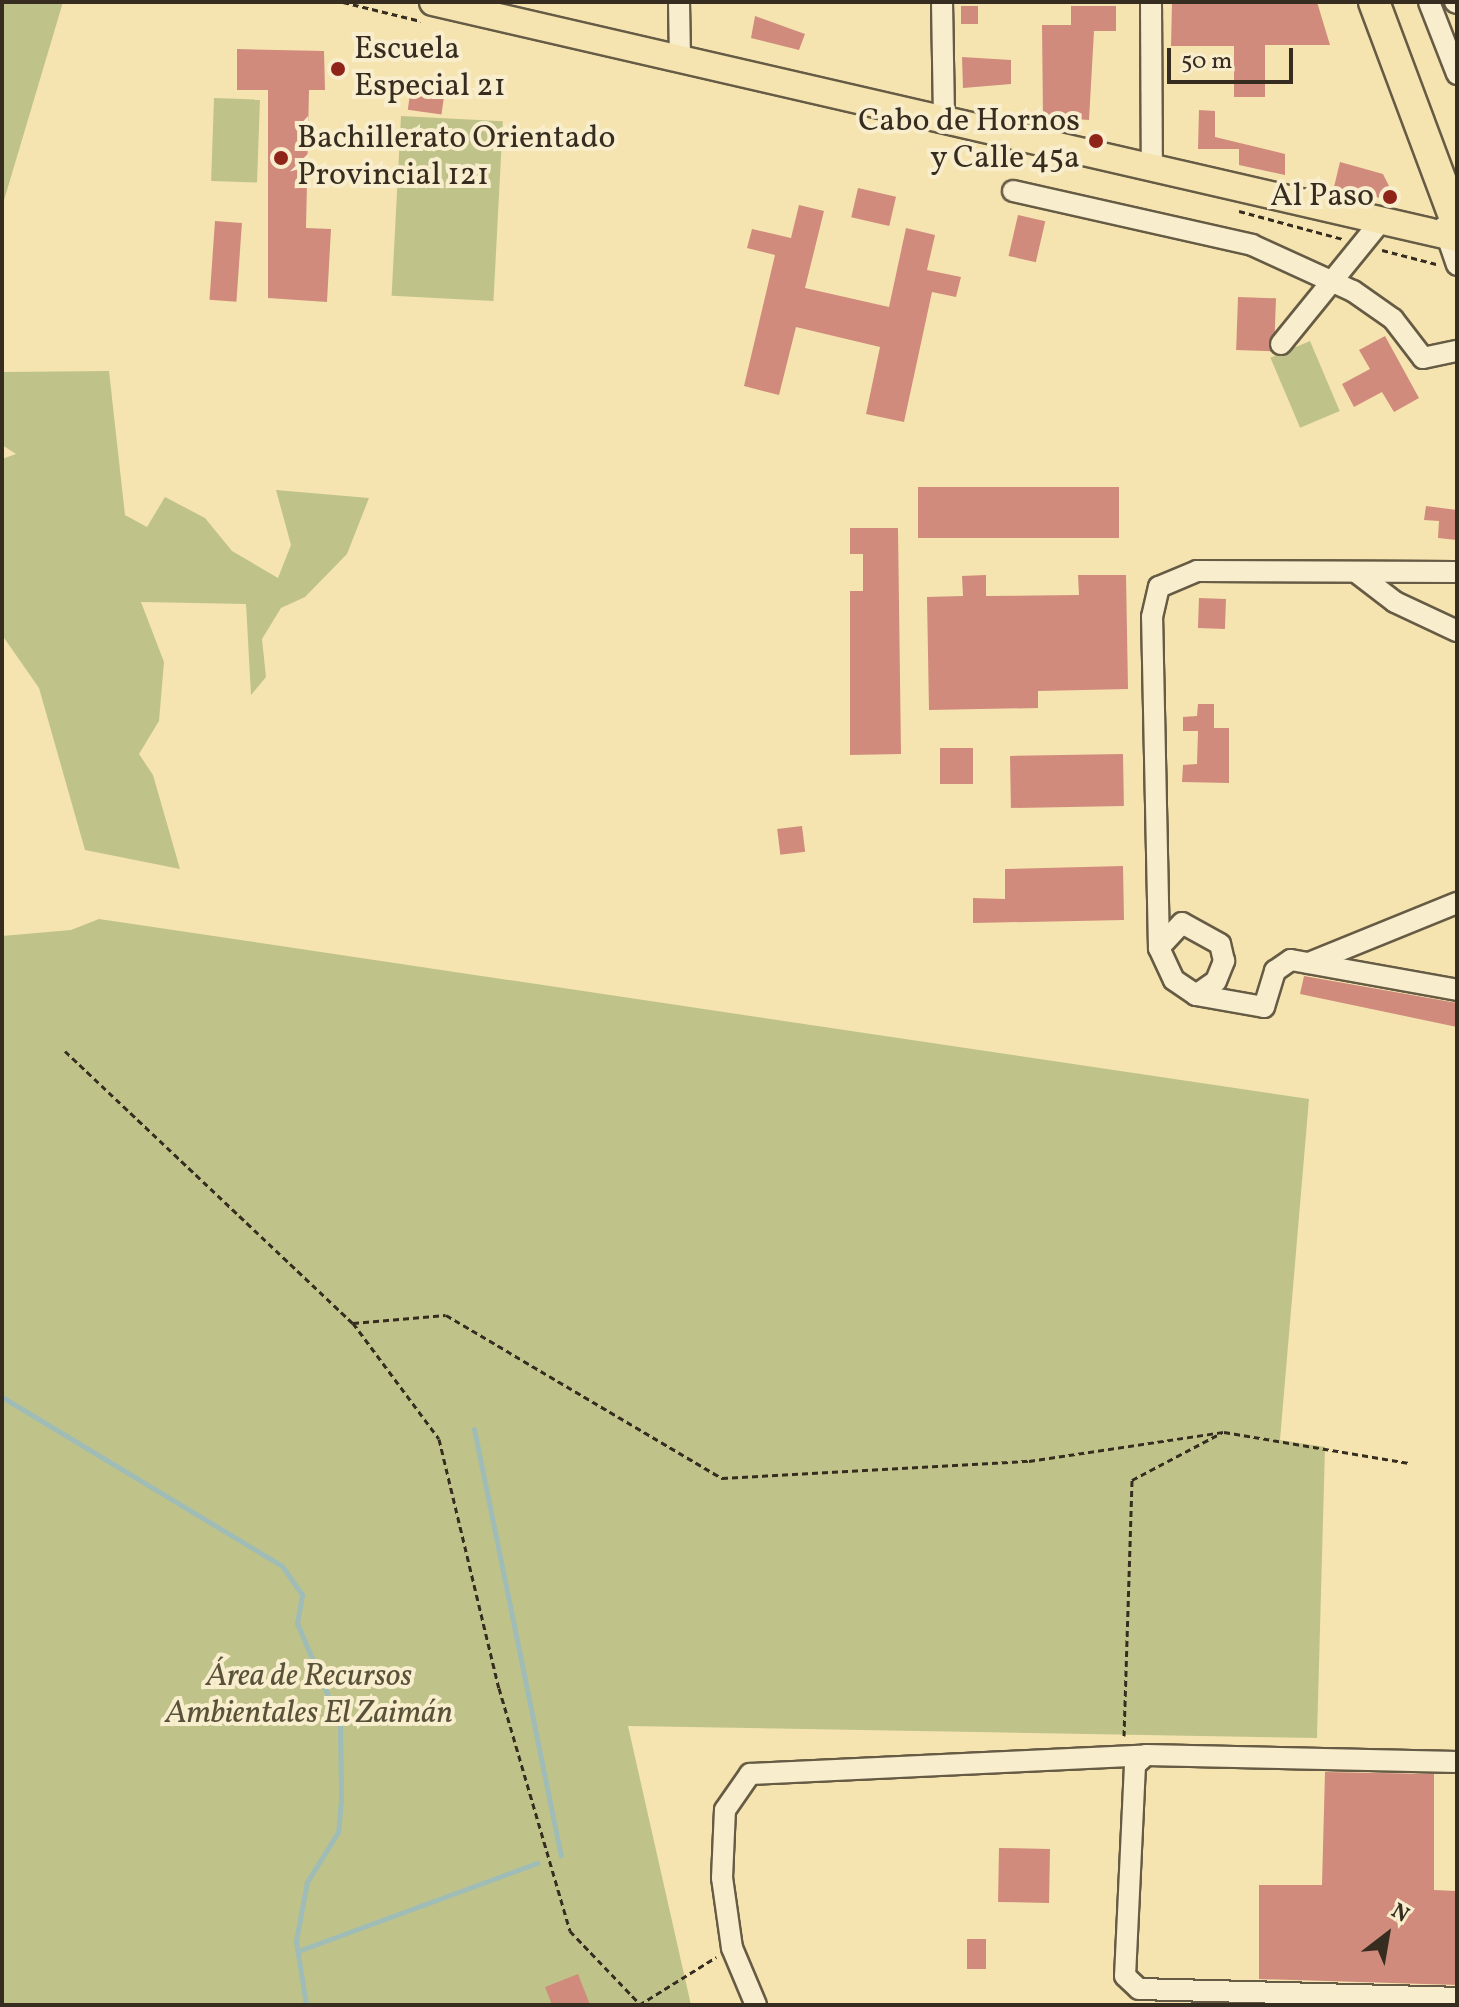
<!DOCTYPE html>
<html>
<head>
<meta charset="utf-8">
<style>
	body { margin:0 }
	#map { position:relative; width:1459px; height:2007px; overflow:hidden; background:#f5e4b0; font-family:Vollkorn,serif }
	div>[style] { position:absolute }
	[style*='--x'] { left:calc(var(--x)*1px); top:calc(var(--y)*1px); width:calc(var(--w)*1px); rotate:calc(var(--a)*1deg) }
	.green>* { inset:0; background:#bfc389; transform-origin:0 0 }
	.stream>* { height:5px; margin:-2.5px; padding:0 2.5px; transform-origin:2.5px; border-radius:2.5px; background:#a0bcb6 }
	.building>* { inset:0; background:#d08b7c; transform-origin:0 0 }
	.path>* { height:3px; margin-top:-1.5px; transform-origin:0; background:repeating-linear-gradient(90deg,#362d20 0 6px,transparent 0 10px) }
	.roads { filter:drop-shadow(2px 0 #665b44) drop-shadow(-2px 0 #665b44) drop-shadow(0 2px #665b44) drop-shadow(0 -2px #665b44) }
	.minor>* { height:20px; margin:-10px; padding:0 10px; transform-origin:10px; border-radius:10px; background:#f8edcc }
	.major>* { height:26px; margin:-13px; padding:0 13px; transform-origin:13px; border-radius:13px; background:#f5e4b0 }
	.highway>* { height:30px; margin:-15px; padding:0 15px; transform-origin:15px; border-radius:15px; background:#f5e4b0 }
	.dots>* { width:22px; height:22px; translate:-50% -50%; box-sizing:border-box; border:4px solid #f8edcc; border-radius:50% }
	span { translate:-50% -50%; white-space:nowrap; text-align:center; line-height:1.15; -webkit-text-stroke:8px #f8edcc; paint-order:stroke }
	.poi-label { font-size:32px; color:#362d20 }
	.left { translate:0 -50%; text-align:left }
	.right { translate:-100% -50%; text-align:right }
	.park-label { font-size:32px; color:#58523a; font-style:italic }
	.frame { position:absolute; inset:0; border:4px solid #362d20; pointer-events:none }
	.north { position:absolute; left:1347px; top:1895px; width:80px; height:80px; -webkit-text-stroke:6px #f8edcc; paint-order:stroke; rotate:31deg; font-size:22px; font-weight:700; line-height:32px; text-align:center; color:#362d20 }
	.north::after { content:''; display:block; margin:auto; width:28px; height:36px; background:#362d20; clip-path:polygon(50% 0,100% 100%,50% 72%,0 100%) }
	.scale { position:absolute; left:1167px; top:48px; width:126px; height:36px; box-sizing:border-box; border:4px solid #362d20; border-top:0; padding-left:10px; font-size:24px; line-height:28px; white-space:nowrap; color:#362d20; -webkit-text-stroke:6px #f8edcc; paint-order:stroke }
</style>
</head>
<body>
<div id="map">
	<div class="green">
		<i style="clip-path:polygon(2px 2px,63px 2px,2px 207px)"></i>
		<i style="left:214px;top:98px;width:46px;height:83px;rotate:2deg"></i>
		<i style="left:401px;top:116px;width:102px;height:180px;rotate:3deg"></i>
		<i style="left:1310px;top:341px;width:76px;height:43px;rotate:67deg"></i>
		<i style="clip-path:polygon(109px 371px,125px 515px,147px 527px,165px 497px,205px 518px,232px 551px,278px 578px,291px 545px,276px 490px,369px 498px,347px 554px,305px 597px,281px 608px,262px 639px,266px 677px,251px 695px,246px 604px,141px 602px,164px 662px,159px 721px,139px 754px,153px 775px,180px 869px,85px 850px,39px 688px,2px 635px,2px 459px,16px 454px,2px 445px,2px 372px)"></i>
		<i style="clip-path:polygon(99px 919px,1309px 1099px,1280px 1440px,1325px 1447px,1317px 1738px,628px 1726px,691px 2005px,2px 2005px,2px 936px,71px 930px)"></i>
	</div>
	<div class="stream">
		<i style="--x:2;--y:1397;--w:327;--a:31.1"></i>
		<i style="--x:282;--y:1566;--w:35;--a:55"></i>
		<i style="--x:302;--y:1595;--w:28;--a:100"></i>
		<i style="--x:297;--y:1623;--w:110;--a:66.9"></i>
		<i style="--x:340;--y:1724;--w:76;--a:89.2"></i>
		<i style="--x:341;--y:1800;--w:32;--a:95"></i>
		<i style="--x:338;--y:1832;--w:59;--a:121.8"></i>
		<i style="--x:307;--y:1882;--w:60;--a:100.6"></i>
		<i style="--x:296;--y:1941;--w:65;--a:81.1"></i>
		<i style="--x:474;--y:1429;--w:435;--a:78.5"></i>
		<i style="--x:298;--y:1951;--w:255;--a:-20.2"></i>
	</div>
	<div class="building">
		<i style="clip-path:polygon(1172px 2px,1317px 2px,1330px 45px,1265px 45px,1265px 97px,1234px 97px,1234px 46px,1171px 46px)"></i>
		<i style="left:961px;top:6px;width:17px;height:18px"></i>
		<i style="clip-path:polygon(1071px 6px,1116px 6px,1116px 31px,1094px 31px,1089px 120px,1043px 117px,1042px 25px,1071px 25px)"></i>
		<i style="clip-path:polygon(755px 16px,805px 34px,799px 50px,751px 38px)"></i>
		<i style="clip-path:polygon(237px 49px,324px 51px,325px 90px,309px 90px,306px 228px,331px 229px,327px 302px,268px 298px,268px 90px,237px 90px)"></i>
		<i style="clip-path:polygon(962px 57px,1011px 60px,1011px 84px,963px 88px)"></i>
		<i style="left:411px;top:87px;width:34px;height:23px;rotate:8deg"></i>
		<i style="clip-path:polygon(1199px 110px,1215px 111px,1215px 137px,1285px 154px,1285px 175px,1239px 165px,1239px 149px,1198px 149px)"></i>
		<i style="clip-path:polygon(1340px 162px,1383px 174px,1397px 202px,1334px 187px)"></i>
		<i style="left:858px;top:188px;width:39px;height:30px;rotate:13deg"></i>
		<i style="clip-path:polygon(799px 205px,824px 211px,805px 288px,889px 307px,906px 228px,935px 235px,927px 270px,961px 277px,956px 297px,932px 292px,904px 422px,866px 414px,880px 347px,796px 327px,779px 395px,744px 386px,775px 255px,747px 248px,752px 229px,791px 238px)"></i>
		<i style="left:1018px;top:215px;width:28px;height:42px;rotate:13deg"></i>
		<i style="left:215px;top:221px;width:27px;height:79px;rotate:4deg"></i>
		<i style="left:1238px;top:297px;width:38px;height:53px;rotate:2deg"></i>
		<i style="clip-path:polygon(1385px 336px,1419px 398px,1394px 412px,1382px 392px,1354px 407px,1342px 384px,1370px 369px,1359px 350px)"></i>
		<i style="left:918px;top:487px;width:201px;height:51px"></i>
		<i style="clip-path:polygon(1426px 506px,1457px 510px,1457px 540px,1438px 538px,1439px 521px,1424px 520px)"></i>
		<i style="clip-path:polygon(850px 528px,898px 528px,901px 754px,850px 755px,850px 591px,863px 591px,863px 554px,850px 554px)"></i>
		<i style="clip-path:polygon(986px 575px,986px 596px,1079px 595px,1078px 575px,1126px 575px,1128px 689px,1038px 691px,1038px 708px,929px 710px,927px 597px,963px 596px,962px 576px)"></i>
		<i style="left:1199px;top:598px;width:27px;height:30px;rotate:2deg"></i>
		<i style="clip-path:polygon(1198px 704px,1214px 704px,1214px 728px,1229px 728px,1229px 783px,1182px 782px,1183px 765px,1197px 764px,1198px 731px,1183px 731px,1183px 717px,1197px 716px)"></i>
		<i style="left:940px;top:748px;width:33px;height:36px"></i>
		<i style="left:1123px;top:754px;width:52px;height:113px;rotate:89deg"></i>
		<i style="left:802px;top:826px;width:26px;height:25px;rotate:83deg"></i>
		<i style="clip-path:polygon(1123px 866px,1124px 920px,973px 923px,973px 898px,1005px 899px,1005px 869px)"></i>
		<i style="clip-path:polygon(1304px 976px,1457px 1003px,1457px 1027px,1300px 994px)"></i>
		<i style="clip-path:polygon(1325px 1772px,1434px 1774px,1434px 1890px,1457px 1891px,1457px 1985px,1259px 1979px,1259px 1885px,1322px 1885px)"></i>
		<i style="left:999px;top:1848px;width:51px;height:54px;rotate:1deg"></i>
		<i style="left:967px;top:1939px;width:19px;height:30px"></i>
		<i style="clip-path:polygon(578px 1974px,590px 2005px,552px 2005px,545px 1987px)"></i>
	</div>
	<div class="path">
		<i style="--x:343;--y:2;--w:80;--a:13.7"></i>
		<i style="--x:1239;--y:211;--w:108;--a:15.1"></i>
		<i style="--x:1382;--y:250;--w:56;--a:14.5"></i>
		<i style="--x:65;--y:1051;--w:396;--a:43.4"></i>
		<i style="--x:353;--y:1323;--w:144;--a:53.4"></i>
		<i style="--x:439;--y:1439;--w:256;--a:76.5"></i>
		<i style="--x:499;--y:1688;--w:253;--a:73.7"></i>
		<i style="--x:570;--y:1931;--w:100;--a:46.2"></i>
		<i style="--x:353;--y:1323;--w:93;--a:-4.9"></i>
		<i style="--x:446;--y:1315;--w:321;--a:30.6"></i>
		<i style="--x:722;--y:1478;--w:307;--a:-3.2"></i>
		<i style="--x:1029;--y:1461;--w:197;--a:-8.5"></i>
		<i style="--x:1224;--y:1432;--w:189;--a:9.5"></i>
		<i style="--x:1124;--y:1736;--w:256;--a:-88.2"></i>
		<i style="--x:1132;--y:1480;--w:101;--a:-27.8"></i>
		<i style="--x:639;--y:2005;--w:91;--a:-31.9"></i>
	</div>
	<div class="roads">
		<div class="minor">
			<i style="--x:679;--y:2;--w:58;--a:89"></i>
			<i style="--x:942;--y:2;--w:119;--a:89"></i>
			<i style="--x:1151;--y:2;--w:168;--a:89.7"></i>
			<i style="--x:1429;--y:2;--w:77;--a:68.7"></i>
			<i style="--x:1455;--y:2;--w:2;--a:27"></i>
			<i style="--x:1013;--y:191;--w:245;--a:12.7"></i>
			<i style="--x:1252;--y:245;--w:111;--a:24.5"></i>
			<i style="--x:1353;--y:291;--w:49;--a:35"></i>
			<i style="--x:1393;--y:319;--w:49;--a:52.4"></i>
			<i style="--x:1423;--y:358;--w:35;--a:-12"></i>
			<i style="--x:1444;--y:227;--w:40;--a:71.1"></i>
			<i style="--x:1281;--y:344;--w:159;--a:-50.9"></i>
			<i style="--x:1356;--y:572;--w:49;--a:37.6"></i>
			<i style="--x:1395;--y:602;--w:68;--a:25.1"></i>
			<i style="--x:1159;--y:948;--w:331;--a:-91.2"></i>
			<i style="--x:1152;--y:617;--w:31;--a:-77"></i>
			<i style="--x:1159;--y:587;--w:41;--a:-22.8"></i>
			<i style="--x:1197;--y:571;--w:260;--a:0.2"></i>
			<i style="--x:1309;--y:963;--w:160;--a:-22.1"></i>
			<i style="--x:1196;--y:995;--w:24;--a:-35"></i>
			<i style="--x:1216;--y:981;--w:22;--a:-68"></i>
			<i style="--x:1224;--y:961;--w:17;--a:-103"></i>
			<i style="--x:1220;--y:944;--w:43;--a:-151.1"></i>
			<i style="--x:1182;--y:923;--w:34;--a:133"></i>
			<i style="--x:1159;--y:948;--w:35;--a:65"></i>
			<i style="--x:1174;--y:980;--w:27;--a:34"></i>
			<i style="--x:1196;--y:995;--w:69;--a:10"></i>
			<i style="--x:1264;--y:1007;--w:38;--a:-73"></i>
			<i style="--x:1275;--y:971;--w:19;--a:-35"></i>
			<i style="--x:1291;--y:960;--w:169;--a:10.2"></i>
			<i style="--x:1457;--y:1762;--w:311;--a:-178.7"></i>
			<i style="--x:1146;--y:1755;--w:15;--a:138"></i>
			<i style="--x:1135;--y:1765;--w:211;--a:92.7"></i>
			<i style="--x:1125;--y:1976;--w:19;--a:43"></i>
			<i style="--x:1139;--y:1989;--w:318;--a:1.6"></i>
			<i style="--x:756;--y:2005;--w:62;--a:-112.8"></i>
			<i style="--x:732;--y:1948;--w:71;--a:-98.1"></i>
			<i style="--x:722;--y:1878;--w:68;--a:-87.5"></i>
			<i style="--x:725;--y:1810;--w:44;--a:-55.2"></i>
			<i style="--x:750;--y:1774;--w:396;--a:-2.7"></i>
		</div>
		<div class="major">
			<i style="--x:433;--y:2;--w:1051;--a:12.98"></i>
		</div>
		<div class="highway">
			<i style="--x:1374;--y:2;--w:237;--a:69.5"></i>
		</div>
	</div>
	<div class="dots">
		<i style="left:338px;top:69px;background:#8f2418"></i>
		<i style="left:1096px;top:141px;background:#8f2418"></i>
		<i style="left:281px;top:158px;background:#8f2418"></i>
		<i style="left:1390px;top:197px;background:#8f2418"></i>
	</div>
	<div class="poi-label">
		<span class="left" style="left:354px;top:69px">Escuela<br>Especial 21</span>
		<span class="right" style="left:1080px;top:141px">Cabo de Hornos<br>y Calle 45a</span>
		<span class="left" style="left:297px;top:158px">Bachillerato Orientado<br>Provincial 121</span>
		<span class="right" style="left:1374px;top:197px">Al Paso</span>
	</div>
	<div class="park-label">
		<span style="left:309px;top:1696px">Área de Recursos<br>Ambientales El Zaimán</span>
	</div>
	<div class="frame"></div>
	<div class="north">N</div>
	<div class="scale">50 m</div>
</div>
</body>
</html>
